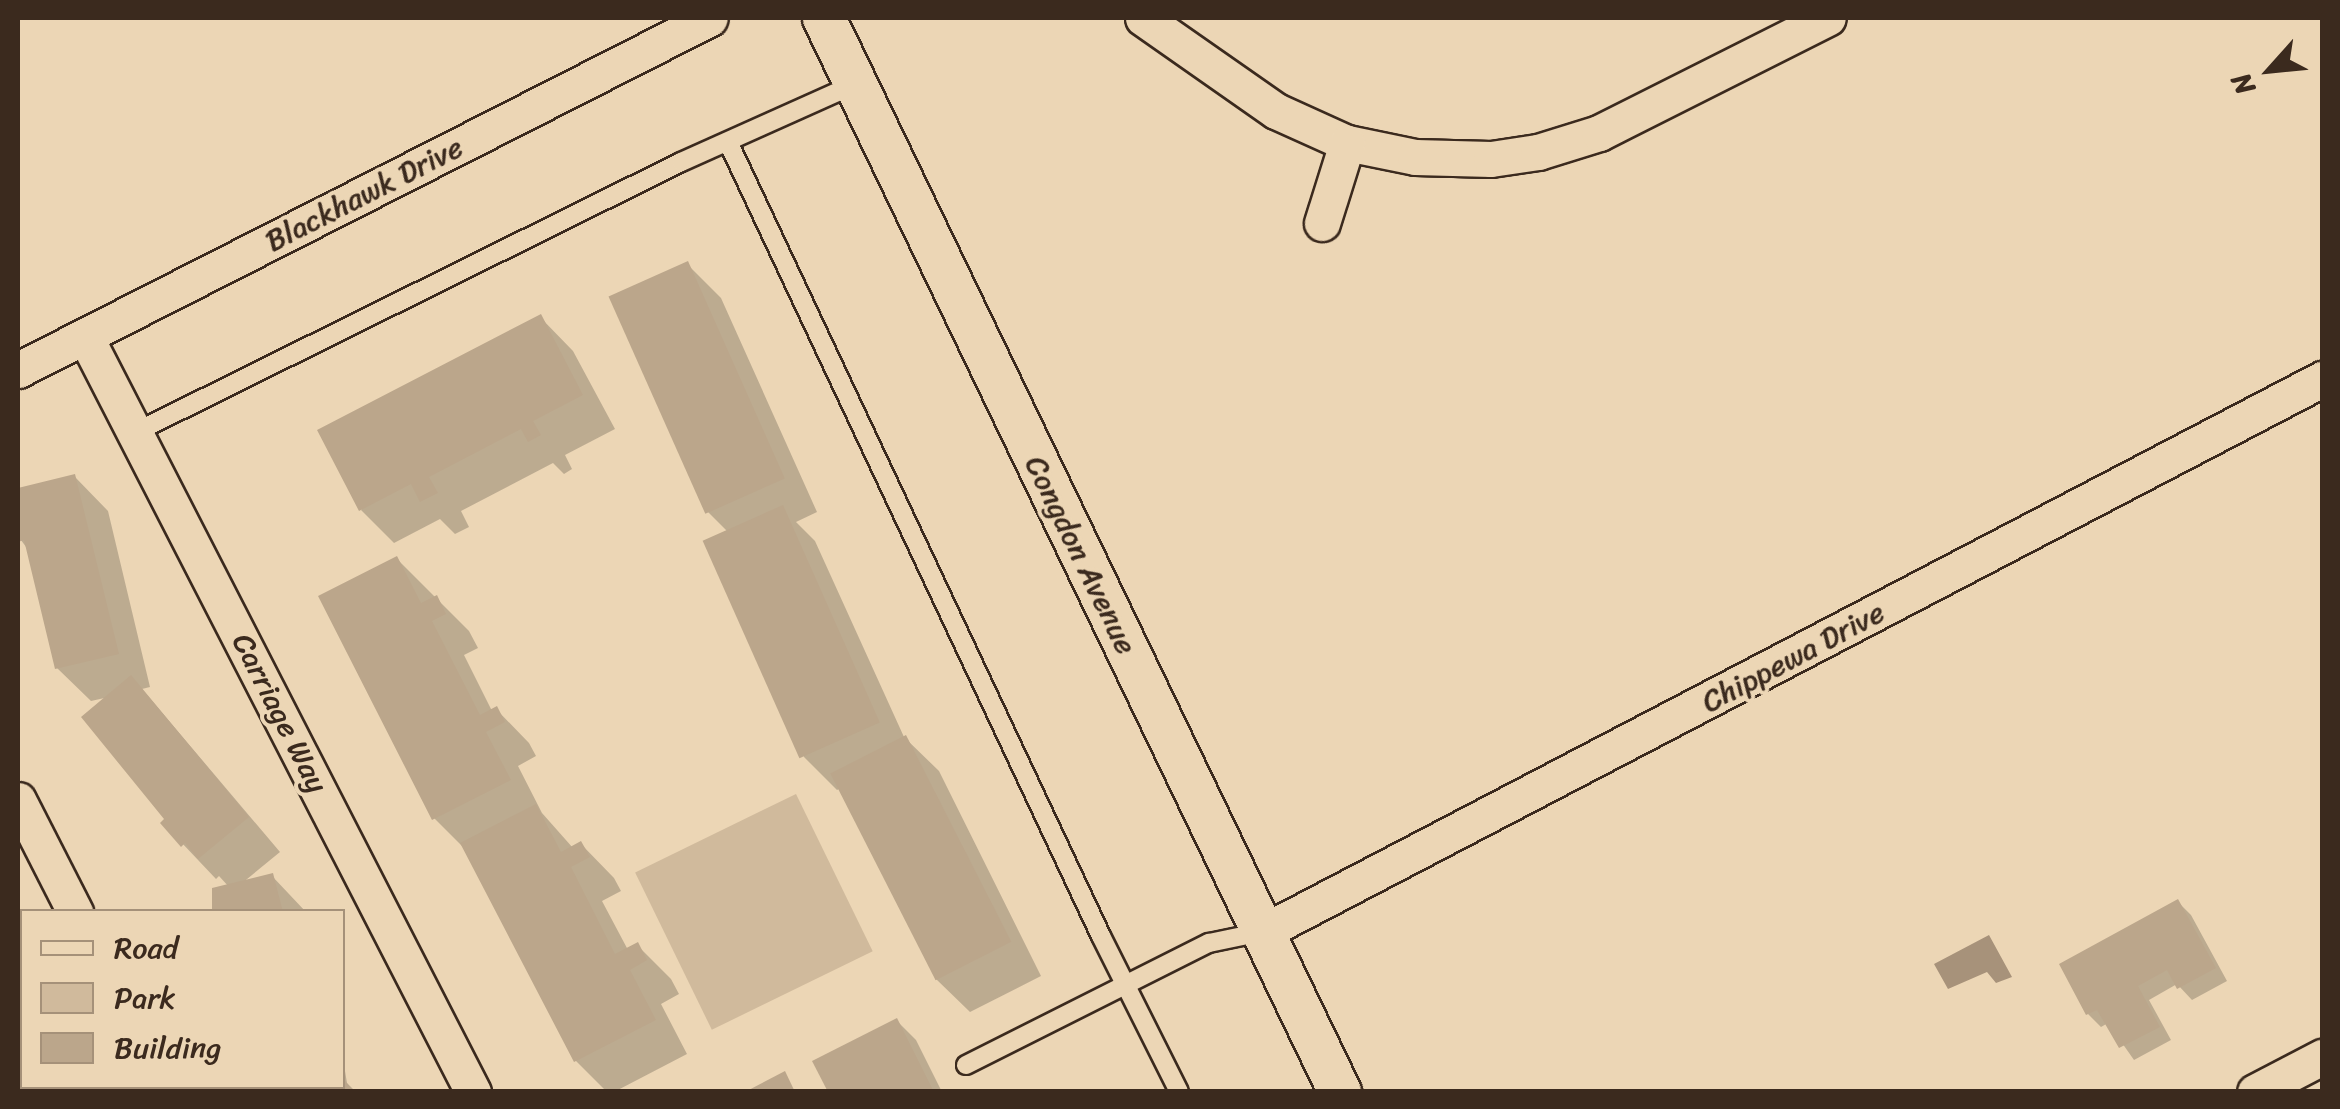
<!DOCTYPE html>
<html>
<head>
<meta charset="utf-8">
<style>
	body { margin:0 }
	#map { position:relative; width:2340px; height:1109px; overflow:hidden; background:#ecd6b5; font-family:Sriracha,sans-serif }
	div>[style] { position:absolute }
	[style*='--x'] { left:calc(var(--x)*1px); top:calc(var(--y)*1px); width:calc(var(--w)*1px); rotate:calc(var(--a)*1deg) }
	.green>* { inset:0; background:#d0ba9c; transform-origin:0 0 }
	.water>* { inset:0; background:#a7927a }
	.shadow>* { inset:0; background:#0003 }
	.building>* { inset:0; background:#bba68b; transform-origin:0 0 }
	.roads { filter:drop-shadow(2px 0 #3b2a1e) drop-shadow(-2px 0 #3b2a1e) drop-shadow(0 2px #3b2a1e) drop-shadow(0 -2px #3b2a1e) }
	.service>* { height:18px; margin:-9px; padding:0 9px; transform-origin:9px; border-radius:9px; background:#ecd6b5 }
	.minor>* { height:35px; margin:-17.5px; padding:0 17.5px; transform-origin:17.5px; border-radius:17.5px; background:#ecd6b5 }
	.tertiary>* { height:42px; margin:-21px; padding:0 21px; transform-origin:21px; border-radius:21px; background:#ecd6b5 }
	span { translate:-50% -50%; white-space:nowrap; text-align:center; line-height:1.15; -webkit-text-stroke:8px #ecd6b5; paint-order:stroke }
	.street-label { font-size:30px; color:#3b2a1e }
	.frame { position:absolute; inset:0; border:20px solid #3b2a1e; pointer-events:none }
	.legend { position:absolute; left:20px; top:909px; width:325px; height:180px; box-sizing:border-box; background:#ecd6b5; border:2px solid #a59179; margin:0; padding:12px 18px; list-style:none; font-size:30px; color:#3b2a1e }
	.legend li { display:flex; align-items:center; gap:20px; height:50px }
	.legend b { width:50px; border:2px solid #a59179 }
	.north { position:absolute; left:2220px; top:20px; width:100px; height:100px; -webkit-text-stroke:8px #ecd6b5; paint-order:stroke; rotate:243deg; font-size:28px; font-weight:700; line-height:40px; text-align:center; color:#3b2a1e }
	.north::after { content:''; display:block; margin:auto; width:35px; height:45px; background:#3b2a1e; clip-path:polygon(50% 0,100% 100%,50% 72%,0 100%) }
</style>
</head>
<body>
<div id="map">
	<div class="green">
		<i style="left:796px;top:794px;width:175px;height:179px;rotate:64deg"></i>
	</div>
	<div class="water">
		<i style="clip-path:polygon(1989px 935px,2012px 977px,1996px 983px,1987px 972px,1948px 989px,1934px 964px)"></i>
	</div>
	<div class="shadow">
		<i style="clip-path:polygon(687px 264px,721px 298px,817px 512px,796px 522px,815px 541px,904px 737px,939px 771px,1041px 976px,970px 1012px,936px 979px,841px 788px,837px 790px,804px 757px,728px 532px,708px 512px)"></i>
		<i style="clip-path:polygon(540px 317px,573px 351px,615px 429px,565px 455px,572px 469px,564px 474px,553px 463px,461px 511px,469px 527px,455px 534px,440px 519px,394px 543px,361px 510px)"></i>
		<i style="clip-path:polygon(75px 477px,108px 511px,150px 687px,142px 689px,280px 852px,241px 884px,272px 876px,306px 912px,215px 912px,229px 887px,219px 876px,216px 879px,163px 823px,168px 819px,109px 697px,91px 701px,57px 668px,29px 551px,18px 536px,18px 491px)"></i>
		<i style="clip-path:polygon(397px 559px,469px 631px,478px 648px,464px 655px,492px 711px,496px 709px,529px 743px,536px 756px,518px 766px,542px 813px,573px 848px,581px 844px,614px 878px,621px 891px,602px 901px,628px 950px,637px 945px,671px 979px,679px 994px,661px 1004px,687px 1054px,614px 1092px,607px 1092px,576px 1061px,467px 851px,434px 818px)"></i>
		<i style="clip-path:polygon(2178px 902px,2191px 915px,2227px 981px,2192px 1000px,2177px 984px,2149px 1000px,2171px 1040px,2134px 1060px,2108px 1023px,2101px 1027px,2088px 1014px)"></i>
		<i style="clip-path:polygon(18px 976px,22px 982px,22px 1019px,18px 1022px)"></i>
		<i style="clip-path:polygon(897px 1021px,916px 1040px,942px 1092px,830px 1092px)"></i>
		<i style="clip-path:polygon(18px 1038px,22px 1043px,22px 1086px,66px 1086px,69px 1092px,18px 1092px)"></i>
		<i style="clip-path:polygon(342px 1053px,347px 1083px,356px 1092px,287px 1092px,282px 1086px,342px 1086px)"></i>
	</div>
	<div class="building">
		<i style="left:688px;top:261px;width:238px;height:87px;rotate:66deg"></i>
		<i style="clip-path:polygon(541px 314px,583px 395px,533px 421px,541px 435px,528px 442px,521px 429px,429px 477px,438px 493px,420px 502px,411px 484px,359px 511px,317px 430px)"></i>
		<i style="clip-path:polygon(75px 474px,119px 654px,55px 669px,24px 540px,18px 542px,18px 488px)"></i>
		<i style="left:783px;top:505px;width:238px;height:88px;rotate:66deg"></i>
		<i style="clip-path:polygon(397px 556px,421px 603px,437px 595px,446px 614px,432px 621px,480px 715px,497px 706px,505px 722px,486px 732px,511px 780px,432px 820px,318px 596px)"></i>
		<i style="clip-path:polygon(131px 675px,249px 817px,198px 859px,185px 843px,181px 847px,160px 823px,164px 819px,81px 717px)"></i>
		<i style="left:906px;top:735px;width:232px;height:85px;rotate:63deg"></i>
		<i style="clip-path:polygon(536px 804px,561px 852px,581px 841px,590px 857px,571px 867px,615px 954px,638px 942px,647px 960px,630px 970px,656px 1020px,574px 1062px,460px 843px)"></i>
		<i style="clip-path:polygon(273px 873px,283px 912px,212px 912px,212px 888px)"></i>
		<i style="clip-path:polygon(2178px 899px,2216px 968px,2177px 989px,2167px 970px,2138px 986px,2160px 1027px,2119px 1048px,2097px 1010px,2086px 1015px,2059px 964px)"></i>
		<i style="clip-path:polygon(897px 1018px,934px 1092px,828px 1092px,812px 1061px)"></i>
		<i style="clip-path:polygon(18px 1038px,22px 1047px,22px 1086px,62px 1086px,65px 1092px,18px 1092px)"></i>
		<i style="clip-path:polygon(785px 1071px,795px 1092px,745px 1092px)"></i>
		<i style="clip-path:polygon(342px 1077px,354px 1092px,300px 1092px,306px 1086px,342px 1086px)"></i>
	</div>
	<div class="roads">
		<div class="service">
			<i style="--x:729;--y:144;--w:875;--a:64.84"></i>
			<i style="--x:1101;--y:936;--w:174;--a:63.4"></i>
			<i style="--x:136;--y:432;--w:608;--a:-26.35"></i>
			<i style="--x:681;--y:162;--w:191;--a:-24.1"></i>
			<i style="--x:966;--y:1065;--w:272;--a:-26.7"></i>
			<i style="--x:1209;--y:943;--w:54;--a:-11.7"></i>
		</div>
		<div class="minor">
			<i style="--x:1143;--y:18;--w:162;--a:35"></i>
			<i style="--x:1276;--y:111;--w:78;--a:24.3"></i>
			<i style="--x:1347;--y:143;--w:69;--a:11.6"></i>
			<i style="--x:1415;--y:157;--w:76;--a:1.5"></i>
			<i style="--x:1491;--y:159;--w:48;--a:-8.5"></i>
			<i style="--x:1538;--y:152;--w:64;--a:-17.3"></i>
			<i style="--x:1599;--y:133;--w:256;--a:-26.7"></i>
			<i style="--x:1322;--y:223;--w:84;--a:-72.6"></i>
			<i style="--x:85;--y:336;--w:850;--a:62.83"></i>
			<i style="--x:18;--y:370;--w:776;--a:-26.96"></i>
			<i style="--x:18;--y:800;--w:126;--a:63"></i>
			<i style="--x:1263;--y:932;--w:1195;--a:-27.57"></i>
			<i style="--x:164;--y:1086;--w:7;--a:63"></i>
			<i style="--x:2255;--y:1092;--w:76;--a:-27.6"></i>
		</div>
		<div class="tertiary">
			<i style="--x:824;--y:18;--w:1192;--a:64.34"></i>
		</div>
	</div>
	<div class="street-label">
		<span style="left:364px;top:194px;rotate:-27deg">Blackhawk Drive</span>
		<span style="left:1081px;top:555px;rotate:64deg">Congdon Avenue</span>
		<span style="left:1793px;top:657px;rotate:-28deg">Chippewa Drive</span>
		<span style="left:280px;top:713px;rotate:63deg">Carriage Way</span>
	</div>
	<div class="frame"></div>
	<ul class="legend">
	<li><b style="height:12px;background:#ecd6b5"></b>Road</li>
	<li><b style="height:28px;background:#d0ba9c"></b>Park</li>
	<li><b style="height:28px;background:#bba68b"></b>Building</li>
	</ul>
	<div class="north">N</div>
</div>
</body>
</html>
